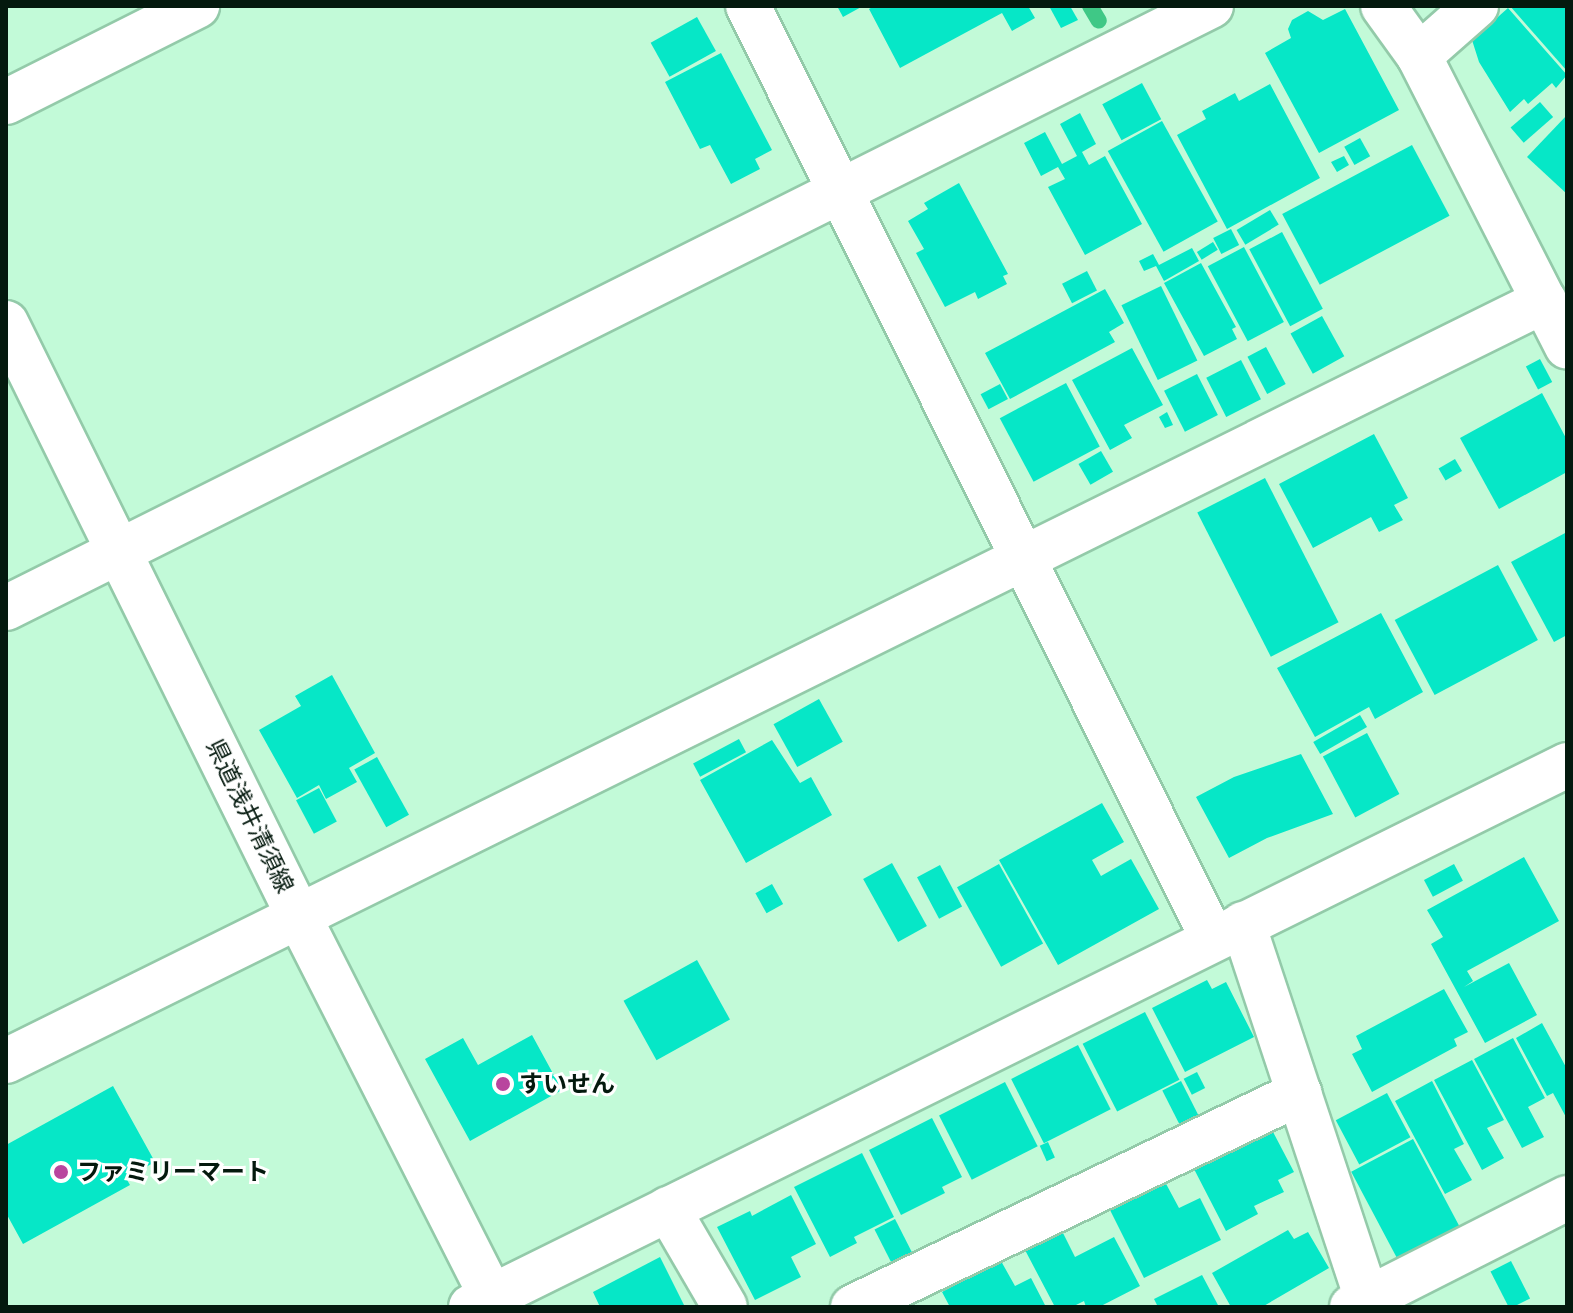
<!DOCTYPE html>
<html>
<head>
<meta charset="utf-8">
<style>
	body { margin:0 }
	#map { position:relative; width:1573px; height:1313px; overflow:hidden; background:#c2fad8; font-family:Figtree,"Noto Sans JP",sans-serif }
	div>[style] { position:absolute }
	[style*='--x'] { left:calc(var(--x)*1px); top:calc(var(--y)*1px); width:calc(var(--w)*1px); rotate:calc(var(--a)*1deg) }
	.stream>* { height:16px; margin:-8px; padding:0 8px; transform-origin:8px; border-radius:8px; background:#3fc886 }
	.building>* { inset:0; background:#06e7c7; transform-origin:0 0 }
	.roads { filter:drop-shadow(2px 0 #93caa9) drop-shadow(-2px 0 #93caa9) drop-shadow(0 2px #93caa9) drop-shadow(0 -2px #93caa9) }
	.street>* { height:44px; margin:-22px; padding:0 22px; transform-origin:22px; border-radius:22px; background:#fff }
	.secondary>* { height:44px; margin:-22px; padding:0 22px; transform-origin:22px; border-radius:22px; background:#fff }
	.dots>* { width:22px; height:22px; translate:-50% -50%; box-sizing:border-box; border:4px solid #fff; border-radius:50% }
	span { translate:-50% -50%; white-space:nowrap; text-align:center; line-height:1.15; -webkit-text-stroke:6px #fff; paint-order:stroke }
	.street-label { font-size:24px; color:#04190e }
	.poi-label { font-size:24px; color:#04190e; font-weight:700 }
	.left { translate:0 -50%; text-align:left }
	.frame { position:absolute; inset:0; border:8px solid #04190e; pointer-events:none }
</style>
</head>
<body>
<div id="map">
	<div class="stream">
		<i style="--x:1090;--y:6;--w:17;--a:59"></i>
	</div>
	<div class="building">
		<i style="clip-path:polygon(837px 6px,863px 6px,843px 17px)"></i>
		<i style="clip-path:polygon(874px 6px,1028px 6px,1035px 18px,1012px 31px,1002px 13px,900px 68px,869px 9px)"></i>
		<i style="clip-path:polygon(1049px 6px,1070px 6px,1078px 20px,1061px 28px)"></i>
		<i style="clip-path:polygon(1510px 6px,1567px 6px,1567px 71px)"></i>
		<i style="clip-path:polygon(1508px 8px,1567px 75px,1556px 88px,1552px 83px,1528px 104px,1524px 99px,1510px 112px,1479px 62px,1472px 40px)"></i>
		<i style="clip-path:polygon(1345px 9px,1399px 110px,1319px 153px,1265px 53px,1291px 38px,1288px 29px,1292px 20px,1308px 11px,1323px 20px)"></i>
		<i style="left:697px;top:17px;width:39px;height:53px;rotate:61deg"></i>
		<i style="clip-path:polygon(721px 53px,772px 150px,755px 159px,760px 169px,731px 184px,710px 145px,700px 149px,665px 82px)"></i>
		<i style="left:1142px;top:83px;width:41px;height:45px;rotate:62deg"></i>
		<i style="clip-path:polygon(1270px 84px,1320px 178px,1227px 229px,1177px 135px,1206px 119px,1202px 111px,1235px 93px,1239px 101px)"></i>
		<i style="left:1540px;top:102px;width:20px;height:39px;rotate:49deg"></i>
		<i style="clip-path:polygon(1080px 113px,1096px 144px,1082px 152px,1089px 165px,1105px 156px,1142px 224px,1085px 255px,1048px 187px,1065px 179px,1058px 167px,1041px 176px,1024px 143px,1045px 132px,1062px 164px,1077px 156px,1060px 124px)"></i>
		<i style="clip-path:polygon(1567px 115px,1567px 194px,1527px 157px)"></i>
		<i style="left:1162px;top:121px;width:115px;height:62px;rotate:61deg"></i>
		<i style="left:1360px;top:138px;width:21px;height:18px;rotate:61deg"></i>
		<i style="left:1412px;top:145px;width:80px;height:147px;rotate:62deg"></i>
		<i style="clip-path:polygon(1344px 156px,1349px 165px,1337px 172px,1331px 162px)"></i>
		<i style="clip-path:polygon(959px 183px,1008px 274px,1003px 276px,1007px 284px,978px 299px,975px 292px,945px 307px,916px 253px,924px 249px,908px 221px,928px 209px,924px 203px)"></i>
		<i style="left:1270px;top:210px;width:17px;height:39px;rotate:59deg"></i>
		<i style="left:1231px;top:229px;width:18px;height:20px;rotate:63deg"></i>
		<i style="left:1282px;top:232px;width:87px;height:37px;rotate:62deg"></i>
		<i style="left:1213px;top:242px;width:9px;height:19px;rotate:58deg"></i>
		<i style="left:1244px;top:247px;width:85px;height:41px;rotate:62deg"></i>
		<i style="clip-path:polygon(1192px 248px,1199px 261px,1164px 281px,1156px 266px,1144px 271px,1139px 261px,1153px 254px,1159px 265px)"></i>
		<i style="clip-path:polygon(1201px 263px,1236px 327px,1232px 329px,1237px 339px,1204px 356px,1164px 283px)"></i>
		<i style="left:1087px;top:271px;width:22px;height:28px;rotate:63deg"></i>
		<i style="left:1161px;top:286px;width:83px;height:44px;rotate:64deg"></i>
		<i style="clip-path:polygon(1105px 289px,1124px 323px,1109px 332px,1115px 342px,1010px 399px,985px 353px)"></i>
		<i style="left:1322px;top:316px;width:46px;height:36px;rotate:61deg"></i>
		<i style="left:1266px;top:347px;width:42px;height:21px;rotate:62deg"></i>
		<i style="clip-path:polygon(1132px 348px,1163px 405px,1124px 425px,1132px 438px,1110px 450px,1072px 380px)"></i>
		<i style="left:1540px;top:359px;width:26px;height:16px;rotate:62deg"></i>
		<i style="left:1241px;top:360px;width:44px;height:39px;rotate:63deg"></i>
		<i style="left:1197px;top:374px;width:46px;height:37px;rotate:63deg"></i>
		<i style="left:1066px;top:383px;width:72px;height:75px;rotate:62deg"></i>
		<i style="left:1000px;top:384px;width:17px;height:22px;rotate:62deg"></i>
		<i style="clip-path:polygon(1542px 393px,1567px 440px,1567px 472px,1499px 509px,1460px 438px)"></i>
		<i style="clip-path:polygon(1167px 412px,1173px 425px,1165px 428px,1159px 417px)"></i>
		<i style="clip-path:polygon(1374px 434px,1408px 498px,1394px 505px,1403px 520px,1379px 532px,1371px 517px,1313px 548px,1279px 484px)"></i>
		<i style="left:1101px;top:451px;width:24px;height:26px;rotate:60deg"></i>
		<i style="left:1455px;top:459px;width:14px;height:19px;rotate:60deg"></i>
		<i style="left:1265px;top:478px;width:162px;height:76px;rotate:63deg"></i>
		<i style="clip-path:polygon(1567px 532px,1567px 635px,1554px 642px,1511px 562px)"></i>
		<i style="left:1498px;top:565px;width:85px;height:117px;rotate:62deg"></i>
		<i style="clip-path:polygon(1381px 613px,1423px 692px,1375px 719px,1369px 707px,1315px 737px,1277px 668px)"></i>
		<i style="clip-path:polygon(332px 675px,375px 753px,349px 768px,357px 782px,326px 799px,319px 785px,297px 798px,259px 730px,301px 706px,295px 696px)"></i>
		<i style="left:819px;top:699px;width:49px;height:52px;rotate:61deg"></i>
		<i style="left:1360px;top:715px;width:14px;height:54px;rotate:60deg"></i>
		<i style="left:1367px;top:733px;width:69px;height:50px;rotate:62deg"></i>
		<i style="left:739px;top:739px;width:15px;height:52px;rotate:62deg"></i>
		<i style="clip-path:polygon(772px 740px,800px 783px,811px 777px,832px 815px,746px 863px,700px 780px)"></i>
		<i style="clip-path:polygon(1301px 754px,1333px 814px,1267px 838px,1229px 858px,1196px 797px,1234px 777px)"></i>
		<i style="left:377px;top:757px;width:66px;height:26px;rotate:61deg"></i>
		<i style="left:319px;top:788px;width:38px;height:26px;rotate:62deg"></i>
		<i style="clip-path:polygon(1102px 803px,1124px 842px,1092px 860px,1101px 876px,1131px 859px,1159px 909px,1058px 965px,999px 860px)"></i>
		<i style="clip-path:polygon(1524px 857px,1559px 921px,1467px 971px,1473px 981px,1464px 987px,1509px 963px,1537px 1015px,1485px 1043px,1431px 944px,1443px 937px,1427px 910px)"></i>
		<i style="left:892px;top:863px;width:72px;height:33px;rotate:61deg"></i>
		<i style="left:999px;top:864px;width:91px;height:48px;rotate:61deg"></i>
		<i style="left:1454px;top:864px;width:19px;height:34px;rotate:62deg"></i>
		<i style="left:940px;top:865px;width:47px;height:26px;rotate:62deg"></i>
		<i style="left:772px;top:884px;width:23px;height:19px;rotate:61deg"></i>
		<i style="left:697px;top:960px;width:68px;height:84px;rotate:61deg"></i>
		<i style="clip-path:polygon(1207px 980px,1212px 989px,1226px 982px,1254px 1037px,1185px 1072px,1152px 1008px)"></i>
		<i style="clip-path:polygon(1444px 989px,1468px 1032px,1454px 1039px,1457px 1046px,1372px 1092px,1352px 1054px,1362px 1049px,1356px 1036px)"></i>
		<i style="left:1145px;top:1012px;width:76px;height:70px;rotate:63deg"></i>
		<i style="clip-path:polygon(1542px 1023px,1567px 1069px,1567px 1119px,1553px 1093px,1547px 1096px,1516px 1038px)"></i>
		<i style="clip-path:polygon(532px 1035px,562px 1090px,470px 1141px,425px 1059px,463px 1038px,478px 1065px)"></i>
		<i style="clip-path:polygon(1513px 1038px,1545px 1098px,1528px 1107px,1544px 1137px,1522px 1148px,1474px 1059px)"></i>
		<i style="left:1078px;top:1045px;width:72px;height:75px;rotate:63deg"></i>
		<i style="clip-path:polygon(1472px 1060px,1504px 1120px,1487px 1128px,1504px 1158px,1482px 1170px,1434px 1080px)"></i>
		<i style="left:1197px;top:1072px;width:18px;height:15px;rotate:63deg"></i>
		<i style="left:1181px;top:1081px;width:40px;height:21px;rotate:63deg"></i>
		<i style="clip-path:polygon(1432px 1081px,1464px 1144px,1454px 1149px,1472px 1180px,1445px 1194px,1395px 1101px)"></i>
		<i style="left:1005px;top:1082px;width:72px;height:74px;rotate:63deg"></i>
		<i style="clip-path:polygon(113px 1086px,155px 1162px,126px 1178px,130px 1185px,23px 1244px,6px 1213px,6px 1145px)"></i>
		<i style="left:1387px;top:1093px;width:50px;height:58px;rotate:62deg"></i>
		<i style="clip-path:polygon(932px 1118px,962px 1177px,942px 1187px,945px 1193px,901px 1215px,869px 1150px)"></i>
		<i style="clip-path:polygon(1272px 1130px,1294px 1172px,1278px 1180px,1284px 1192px,1254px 1206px,1258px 1214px,1226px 1231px,1194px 1169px)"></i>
		<i style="left:1413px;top:1139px;width:102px;height:70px;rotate:62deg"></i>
		<i style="left:1048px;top:1142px;width:17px;height:9px;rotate:66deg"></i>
		<i style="clip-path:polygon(862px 1153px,894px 1217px,854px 1237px,857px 1243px,830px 1257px,794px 1187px)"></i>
		<i style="clip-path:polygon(1164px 1180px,1179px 1208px,1200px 1198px,1221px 1240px,1144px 1278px,1109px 1208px)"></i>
		<i style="clip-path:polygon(791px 1195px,816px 1244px,791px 1257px,801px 1277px,755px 1300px,717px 1227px,750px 1211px,752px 1216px)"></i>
		<i style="left:895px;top:1219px;width:37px;height:23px;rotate:63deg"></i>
		<i style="clip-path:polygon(1288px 1230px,1294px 1239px,1308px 1232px,1329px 1268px,1262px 1307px,1231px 1307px,1212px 1273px)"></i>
		<i style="clip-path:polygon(1062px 1231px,1075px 1257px,1114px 1237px,1140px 1286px,1099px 1307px,1086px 1307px,1084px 1301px,1072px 1307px,1055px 1307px,1025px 1250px)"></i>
		<i style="clip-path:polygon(660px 1257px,685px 1307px,600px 1307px,593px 1292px)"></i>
		<i style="clip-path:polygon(1001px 1261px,1015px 1286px,1031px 1278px,1046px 1307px,950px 1307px,942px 1292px)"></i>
		<i style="left:1511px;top:1261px;width:42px;height:23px;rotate:63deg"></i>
		<i style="clip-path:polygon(1202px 1275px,1219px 1307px,1158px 1307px,1154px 1299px)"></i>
	</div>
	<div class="roads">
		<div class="street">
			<i style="--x:748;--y:6;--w:1042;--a:63.51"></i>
			<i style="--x:1383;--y:6;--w:62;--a:54.2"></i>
			<i style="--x:1419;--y:56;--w:326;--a:63"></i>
			<i style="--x:1419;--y:56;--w:76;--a:-41.3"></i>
			<i style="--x:6;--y:102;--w:214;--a:-26.7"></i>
			<i style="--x:6;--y:608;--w:1347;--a:-26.55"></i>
			<i style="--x:1243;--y:924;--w:395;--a:71.7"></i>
			<i style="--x:6;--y:1061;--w:1716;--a:-26.3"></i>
			<i style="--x:668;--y:1209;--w:113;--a:59.8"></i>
			<i style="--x:853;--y:1307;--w:495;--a:-25.6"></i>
			<i style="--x:1352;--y:1307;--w:241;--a:-26.9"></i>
		</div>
		<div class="secondary">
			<i style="--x:6;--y:323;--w:662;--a:63.74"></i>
			<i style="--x:299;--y:917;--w:437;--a:63.1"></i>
			<i style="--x:471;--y:1307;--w:1223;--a:-26.31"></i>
		</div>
	</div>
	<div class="dots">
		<i style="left:503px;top:1084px;background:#b9459e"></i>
		<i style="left:61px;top:1172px;background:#b9459e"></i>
	</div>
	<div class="street-label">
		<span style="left:250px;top:816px;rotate:64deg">県道浅井清須線</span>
	</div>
	<div class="poi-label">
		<span class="left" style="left:519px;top:1084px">すいせん</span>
		<span class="left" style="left:77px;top:1172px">ファミリーマート</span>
	</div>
	<div class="frame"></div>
</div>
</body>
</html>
